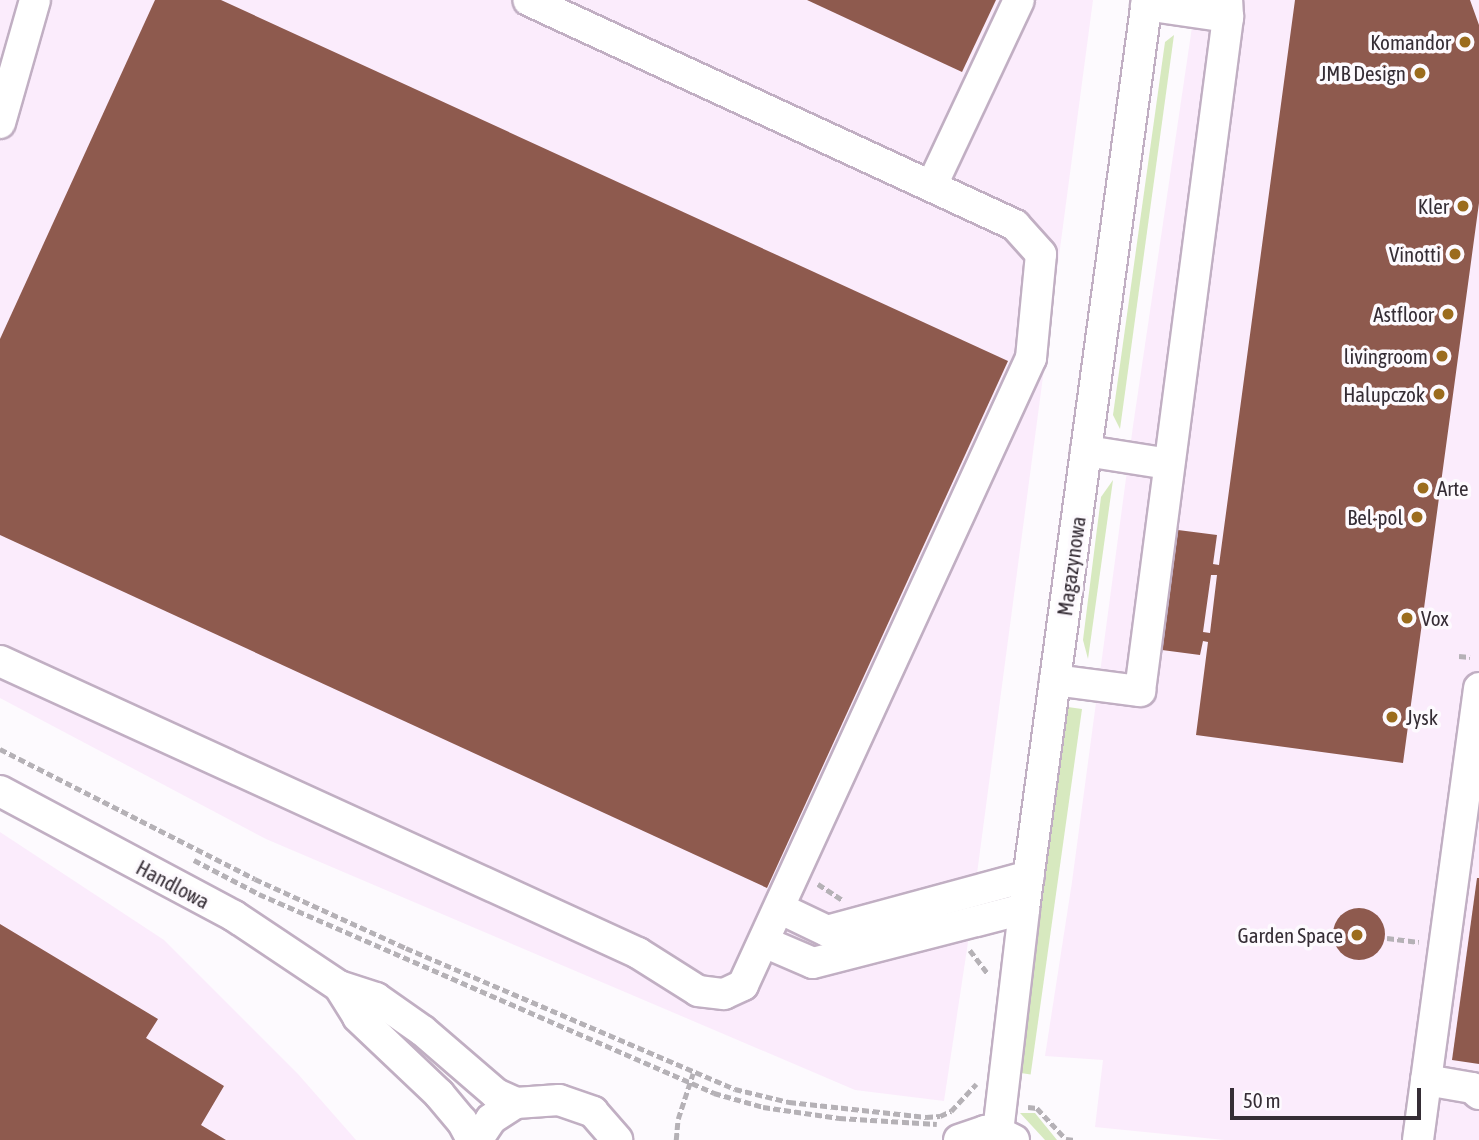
<!DOCTYPE html>
<html>
<head>
<meta charset="utf-8">
<style>
	body { margin:0 }
	#map { position:relative; width:1479px; height:1140px; overflow:hidden; background:#fdfafe; font-family:"Asap Condensed",sans-serif }
	div>[style] { position:absolute }
	[style*='--x'] { left:calc(var(--x)*1px); top:calc(var(--y)*1px); width:calc(var(--w)*1px); rotate:calc(var(--a)*1deg) }
	.built>* { inset:0; background:#fbecfc }
	.green>* { inset:0; background:#d7e9bf; transform-origin:0 0 }
	.building>* { inset:0; background:#8e5a4e }
	.round { border-radius:50% }
	.path>* { height:4.5px; margin-top:-2.25px; transform-origin:0; background:repeating-linear-gradient(90deg,#b5b1b6 0 7px,transparent 0 10.5px) }
	.roads { filter:drop-shadow(2px 0 #c1afc3) drop-shadow(-2px 0 #c1afc3) drop-shadow(0 2px #c1afc3) drop-shadow(0 -2px #c1afc3) }
	.minor>* { height:30px; margin:-15px; padding:0 15px; transform-origin:15px; border-radius:15px; background:#fff }
	.dots>* { width:19px; height:19px; translate:-50% -50%; box-sizing:border-box; border:4px solid #fdfafe; border-radius:50% }
	span { translate:-50% -50%; white-space:nowrap; text-align:center; line-height:1.15; -webkit-text-stroke:7px #fdfafe; paint-order:stroke }
	.poi-label { font-size:21px; color:#352d35 }
	.right { translate:-100% -50%; text-align:right }
	.left { translate:0 -50%; text-align:left }
	.street-label { font-size:21px; color:#352d35 }
	.scale { position:absolute; left:1230px; top:1088px; width:191px; height:32px; box-sizing:border-box; border:4px solid #352d35; border-top:0; padding-left:9px; font-size:21px; line-height:24px; white-space:nowrap; color:#352d35; -webkit-text-stroke:5px #fdfafe; paint-order:stroke }
</style>
</head>
<body>
<div id="map">
	<div class="built">
		<i style="clip-path:polygon(0 0,1093px 0,967px 949px,944px 1101px,855px 1090px,266px 839px,0 698px)"></i>
		<i style="clip-path:polygon(1196px 0,1479px 0,1479px 1140px,1225px 1140px,1095px 1127px,1103px 1060px,1045px 1056px,1072px 882px,1133px 426px)"></i>
		<i style="clip-path:polygon(0 832px,164px 940px,298px 1074px,356px 1140px,0 1140px)"></i>
	</div>
	<div class="green">
		<i style="clip-path:polygon(1174px 35px,1120px 429px,1113px 415px,1165px 42px)"></i>
		<i style="clip-path:polygon(1113px 480px,1088px 659px,1083px 640px,1101px 497px)"></i>
		<i style="left:1082px;top:709px;width:369px;height:18px;rotate:98deg"></i>
		<i style="clip-path:polygon(1020px 1113px,1035px 1113px,1057px 1140px,1045px 1140px)"></i>
	</div>
	<div class="building">
		<i style="clip-path:polygon(155px 0,221px 0,1008px 361px,767px 888px,0 535px,0 339px)"></i>
		<i style="clip-path:polygon(807px 0,996px 0,962px 72px)"></i>
		<i style="clip-path:polygon(evenodd,1295px 0,1470px 0,1479px 25px,1479px 203px,1403px 763px,1196px 735px,1208px 642px,1203px 641px,1200px 655px,1162px 650px,1178px 530px,1217px 535px,1213px 564px,1219px 565px,1295px 0,1211px 575px,1217px 575px,1210px 633px,1203px 632px,1211px 575px)"></i>
		<i style="clip-path:polygon(1477px 878px,1479px 878px,1479px 1064px,1452px 1060px)"></i>
		<i class="round" style="left:1333px;top:908px;width:52px;height:52px"></i>
		<i style="clip-path:polygon(0 924px,158px 1019px,146px 1038px,224px 1086px,201px 1125px,226px 1140px,0 1140px)"></i>
	</div>
	<div class="path">
		<i style="--x:1459;--y:656;--w:11;--a:5"></i>
		<i style="--x:0;--y:749;--w:286;--a:27"></i>
		<i style="--x:255;--y:879;--w:166;--a:24.6"></i>
		<i style="--x:406;--y:948;--w:358;--a:23.2"></i>
		<i style="--x:735;--y:1089;--w:56;--a:13.5"></i>
		<i style="--x:789;--y:1102;--w:138;--a:6.2"></i>
		<i style="--x:926;--y:1117;--w:14;--a:-4"></i>
		<i style="--x:940;--y:1116;--w:12;--a:-24"></i>
		<i style="--x:951;--y:1111;--w:37;--a:-47"></i>
		<i style="--x:194;--y:860;--w:73;--a:27.6"></i>
		<i style="--x:259;--y:894;--w:497;--a:23.6"></i>
		<i style="--x:714;--y:1093;--w:51;--a:15.9"></i>
		<i style="--x:763;--y:1107;--w:77;--a:8.2"></i>
		<i style="--x:839;--y:1118;--w:98;--a:3.5"></i>
		<i style="--x:818;--y:884;--w:30;--a:33"></i>
		<i style="--x:1387;--y:938;--w:32;--a:7"></i>
		<i style="--x:970;--y:950;--w:30;--a:53"></i>
		<i style="--x:1028;--y:1107;--w:9;--a:6"></i>
		<i style="--x:1037;--y:1108;--w:42;--a:46.9"></i>
		<i style="--x:1066;--y:1139;--w:9;--a:6"></i>
		<i style="--x:676;--y:1140;--w:21;--a:-85"></i>
		<i style="--x:678;--y:1119;--w:48;--a:-71.9"></i>
	</div>
	<div class="roads">
		<div class="minor">
			<i style="--x:1146;--y:5;--w:83;--a:8.3"></i>
			<i style="--x:0;--y:123;--w:128;--a:-74.1"></i>
			<i style="--x:932;--y:185;--w:204;--a:-64.8"></i>
			<i style="--x:1086;--y:451;--w:84;--a:8.9"></i>
			<i style="--x:0;--y:661;--w:702;--a:24.59"></i>
			<i style="--x:638;--y:953;--w:71;--a:32.3"></i>
			<i style="--x:698;--y:991;--w:26;--a:7"></i>
			<i style="--x:724;--y:994;--w:21;--a:-25"></i>
			<i style="--x:743;--y:985;--w:690;--a:-65.33"></i>
			<i style="--x:1031;--y:358;--w:104;--a:-84.5"></i>
			<i style="--x:1041;--y:254;--w:39;--a:-132"></i>
			<i style="--x:1015;--y:225;--w:536;--a:-155.2"></i>
			<i style="--x:1055;--y:680;--w:86;--a:7.4"></i>
			<i style="--x:1140;--y:691;--w:680;--a:-82.56"></i>
			<i style="--x:1228;--y:17;--w:17;--a:-93"></i>
			<i style="--x:0;--y:791;--w:265;--a:28.1"></i>
			<i style="--x:234;--y:916;--w:126;--a:33.7"></i>
			<i style="--x:339;--y:986;--w:39;--a:18"></i>
			<i style="--x:376;--y:998;--w:57;--a:35.1"></i>
			<i style="--x:423;--y:1031;--w:96;--a:40.8"></i>
			<i style="--x:496;--y:1094;--w:22;--a:24"></i>
			<i style="--x:779;--y:908;--w:53;--a:25.6"></i>
			<i style="--x:827;--y:931;--w:209;--a:-15.2"></i>
			<i style="--x:764;--y:942;--w:53;--a:23.2"></i>
			<i style="--x:813;--y:963;--w:218;--a:-14.4"></i>
			<i style="--x:339;--y:986;--w:36;--a:58"></i>
			<i style="--x:358;--y:1017;--w:112;--a:43.5"></i>
			<i style="--x:439;--y:1094;--w:35;--a:50"></i>
			<i style="--x:462;--y:1121;--w:21;--a:62"></i>
			<i style="--x:1426;--y:1080;--w:47;--a:9.9"></i>
			<i style="--x:1472;--y:1088;--w:9;--a:41"></i>
			<i style="--x:998;--y:1132;--w:225;--a:-83.3"></i>
			<i style="--x:1024;--y:909;--w:917;--a:-82.29"></i>
			<i style="--x:477;--y:1140;--w:25;--a:-56"></i>
			<i style="--x:491;--y:1119;--w:30;--a:-33"></i>
			<i style="--x:516;--y:1103;--w:43;--a:-4"></i>
			<i style="--x:559;--y:1100;--w:36;--a:19"></i>
			<i style="--x:593;--y:1112;--w:37;--a:49"></i>
			<i style="--x:959;--y:1140;--w:28;--a:-19"></i>
			<i style="--x:985;--y:1131;--w:13;--a:4"></i>
			<i style="--x:998;--y:1132;--w:18;--a:27"></i>
			<i style="--x:1418;--y:1140;--w:456;--a:-82.3"></i>
		</div>
	</div>
	<div class="dots">
		<i style="left:1465px;top:42px;background:#9b6c1d"></i>
		<i style="left:1420px;top:73px;background:#9b6c1d"></i>
		<i style="left:1463px;top:206px;background:#9b6c1d"></i>
		<i style="left:1455px;top:254px;background:#9b6c1d"></i>
		<i style="left:1448px;top:314px;background:#9b6c1d"></i>
		<i style="left:1442px;top:356px;background:#9b6c1d"></i>
		<i style="left:1439px;top:394px;background:#9b6c1d"></i>
		<i style="left:1423px;top:488px;background:#9b6c1d"></i>
		<i style="left:1417px;top:517px;background:#9b6c1d"></i>
		<i style="left:1407px;top:618px;background:#9b6c1d"></i>
		<i style="left:1392px;top:717px;background:#9b6c1d"></i>
		<i style="left:1357px;top:935px;background:#9b6c1d"></i>
	</div>
	<div class="poi-label">
		<span class="right" style="left:1451px;top:42px">Komandor</span>
		<span class="right" style="left:1406px;top:73px">JMB Design</span>
		<span class="right" style="left:1449px;top:206px">Kler</span>
		<span class="right" style="left:1441px;top:254px">Vinotti</span>
		<span class="right" style="left:1434px;top:314px">Astfloor</span>
		<span class="right" style="left:1428px;top:356px">livingroom</span>
		<span class="right" style="left:1425px;top:394px">Halupczok</span>
		<span class="left" style="left:1437px;top:488px">Arte</span>
		<span class="right" style="left:1403px;top:517px">Bel-pol</span>
		<span class="left" style="left:1421px;top:618px">Vox</span>
		<span class="left" style="left:1406px;top:717px">Jysk</span>
		<span class="right" style="left:1343px;top:935px">Garden Space</span>
	</div>
	<div class="street-label">
		<span style="left:1071px;top:566px;rotate:-82deg">Magazynowa</span>
		<span style="left:173px;top:884px;rotate:28deg">Handlowa</span>
	</div>
	<div class="scale">50 m</div>
</div>
</body>
</html>
